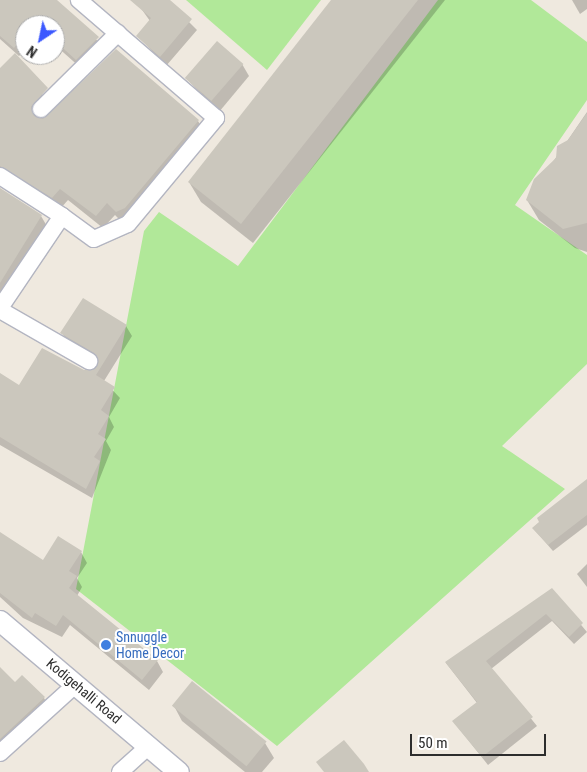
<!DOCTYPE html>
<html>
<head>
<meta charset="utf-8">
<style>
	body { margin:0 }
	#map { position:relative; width:587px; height:772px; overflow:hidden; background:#efe9df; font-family:"Roboto Condensed",sans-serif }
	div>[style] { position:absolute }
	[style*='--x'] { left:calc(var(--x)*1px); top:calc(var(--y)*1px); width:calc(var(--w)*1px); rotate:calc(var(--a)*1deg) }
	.green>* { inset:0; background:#b1e899 }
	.shadow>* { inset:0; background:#0003 }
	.building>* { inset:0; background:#cbc7bd; transform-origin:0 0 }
	.roads { filter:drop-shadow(1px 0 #b3b5c1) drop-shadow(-1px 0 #b3b5c1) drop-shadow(0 1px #b3b5c1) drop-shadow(0 -1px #b3b5c1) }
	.minor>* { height:16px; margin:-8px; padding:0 8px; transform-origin:8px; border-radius:8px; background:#fff }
	.tertiary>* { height:20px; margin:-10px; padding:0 10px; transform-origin:10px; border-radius:10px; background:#fff }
	.dots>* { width:14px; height:14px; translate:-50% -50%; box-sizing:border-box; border:2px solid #fff; border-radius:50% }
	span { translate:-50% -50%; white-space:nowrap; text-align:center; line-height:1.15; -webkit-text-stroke:4px #fff; paint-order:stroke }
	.shop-label { font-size:14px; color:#366cbe }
	.left { translate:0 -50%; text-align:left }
	.street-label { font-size:14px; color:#2d2d2d }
	.north { position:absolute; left:15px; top:15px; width:50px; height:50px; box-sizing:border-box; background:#fff; border:1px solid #ababab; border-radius:50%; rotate:214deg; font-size:14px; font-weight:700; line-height:20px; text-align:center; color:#2d2d2d }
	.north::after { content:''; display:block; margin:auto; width:18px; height:22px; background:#3c59ff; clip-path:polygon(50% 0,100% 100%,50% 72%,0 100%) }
	.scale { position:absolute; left:410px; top:734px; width:136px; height:22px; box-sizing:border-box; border:2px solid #2d2d2d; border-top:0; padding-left:6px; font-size:15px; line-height:18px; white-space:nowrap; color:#2d2d2d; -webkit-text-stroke:4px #fff; paint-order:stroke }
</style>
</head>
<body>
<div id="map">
	<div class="green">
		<i style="clip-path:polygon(186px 0,321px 0,267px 70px)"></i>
		<i style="clip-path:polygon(438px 0,531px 0,587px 42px,587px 100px,515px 205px,587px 255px,587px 364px,502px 446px,565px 489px,277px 746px,76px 589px,144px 231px,159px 212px,238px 266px)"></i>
	</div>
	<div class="shadow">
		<i style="clip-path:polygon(0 0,54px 0,104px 47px,82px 69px,55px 45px,55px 25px,25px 25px,25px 50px,19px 56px,0 39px)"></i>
		<i style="clip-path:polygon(135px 0,167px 0,197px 30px,166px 66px,138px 36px,150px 21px)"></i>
		<i style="clip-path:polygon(333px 0,445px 0,253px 243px,201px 202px,189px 182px)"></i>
		<i style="clip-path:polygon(572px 0,587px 0,587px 9px,580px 14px)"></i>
		<i style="clip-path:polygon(242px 64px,249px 76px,219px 112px,186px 78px)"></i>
		<i style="clip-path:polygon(0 70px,42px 94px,49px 106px,38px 118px,198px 121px,205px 133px,124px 224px,115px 215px,103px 228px,68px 200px,60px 209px,0 183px)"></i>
		<i style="clip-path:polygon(587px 112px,587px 252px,575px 248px,539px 220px,527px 200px)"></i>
		<i style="clip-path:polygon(0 189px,41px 216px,48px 228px,0 307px)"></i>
		<i style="clip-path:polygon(126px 326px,132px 336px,104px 381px,120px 398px,109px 417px,114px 427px,106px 441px,111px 450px,92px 498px,0 445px,0 374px,19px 387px,95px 371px,97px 361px,68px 343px,62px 333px)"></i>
		<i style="clip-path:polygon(587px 481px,587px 525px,553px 551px,533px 528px)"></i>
		<i style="clip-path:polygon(0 539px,44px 562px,81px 552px,87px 563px,77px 578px,82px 587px,77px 596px,157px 661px,163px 672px,149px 690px,70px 625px,62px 637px,23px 618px,0 597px)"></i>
		<i style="clip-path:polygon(587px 564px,587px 587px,577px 574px)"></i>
		<i style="clip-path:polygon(552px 590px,587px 632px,574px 644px,552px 621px,491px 669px,537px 726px,488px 765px,453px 721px,477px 703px,446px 663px)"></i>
		<i style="clip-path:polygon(0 669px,15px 684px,44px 698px,49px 707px,0 748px)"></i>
		<i style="clip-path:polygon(192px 683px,265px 743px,274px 758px,262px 772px,245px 772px,182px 721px,174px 706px)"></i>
	</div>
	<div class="building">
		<i style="clip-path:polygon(0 0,57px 0,99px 37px,76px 60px,55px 41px,55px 25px,25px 25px,25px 35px,14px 48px,0 36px)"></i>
		<i style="clip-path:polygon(130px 0,170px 0,192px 19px,160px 57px,136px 36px,151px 18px)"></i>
		<i style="clip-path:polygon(331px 0,418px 0,241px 224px,188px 182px)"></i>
		<i style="left:217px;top:41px;width:35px;height:49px;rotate:41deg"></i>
		<i style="clip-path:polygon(116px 49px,199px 120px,125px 208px,116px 212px,107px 203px,96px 216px,60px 189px,52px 198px,0 166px,0 68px,15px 53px,48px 88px,31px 107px,34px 116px,43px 119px)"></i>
		<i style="clip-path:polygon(587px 113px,587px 223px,563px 229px,526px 200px,534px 179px,556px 158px,557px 146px,568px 140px)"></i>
		<i style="clip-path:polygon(0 188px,42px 215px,0 283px)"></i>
		<i style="clip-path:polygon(83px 298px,127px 325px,96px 375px,115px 387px,101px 410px,109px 416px,98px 434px,106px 439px,94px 457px,100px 461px,86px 489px,0 437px,0 373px,19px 385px,42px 348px,84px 370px,97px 366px,94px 353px,60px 333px)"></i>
		<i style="clip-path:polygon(587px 479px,587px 515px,548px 545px,532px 528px,539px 522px,537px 518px)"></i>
		<i style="clip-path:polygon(0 532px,43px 560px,58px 536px,82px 551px,69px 571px,77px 576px,69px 588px,158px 660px,142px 680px,63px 615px,56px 626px,35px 613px,32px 618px,0 593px)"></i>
		<i style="clip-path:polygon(552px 588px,583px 623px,569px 637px,546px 614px,486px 661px,533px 717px,482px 757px,452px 721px,477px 702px,445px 662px)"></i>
		<i style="clip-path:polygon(0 667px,15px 682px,22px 675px,45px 697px,0 739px)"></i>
		<i style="left:192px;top:681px;width:96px;height:32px;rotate:39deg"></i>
		<i style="clip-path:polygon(344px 740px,364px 764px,369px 772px,324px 772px,316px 762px)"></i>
	</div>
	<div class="roads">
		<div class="minor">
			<i style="--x:41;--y:109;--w:108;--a:-44.6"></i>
			<i style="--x:0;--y:176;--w:74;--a:32.8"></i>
			<i style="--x:62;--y:216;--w:111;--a:124"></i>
			<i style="--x:62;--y:216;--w:39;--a:36"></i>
			<i style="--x:94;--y:239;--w:37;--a:-24"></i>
			<i style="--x:128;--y:224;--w:138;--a:-50.3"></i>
			<i style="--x:216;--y:118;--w:181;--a:-139.3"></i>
			<i style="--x:0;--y:310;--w:103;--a:29.8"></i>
			<i style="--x:0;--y:753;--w:103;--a:-42.2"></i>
			<i style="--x:120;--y:772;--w:39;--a:-42"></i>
		</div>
		<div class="tertiary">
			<i style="--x:0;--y:621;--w:234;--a:40.2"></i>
		</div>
	</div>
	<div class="dots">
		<i style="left:106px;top:645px;background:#3f7fe0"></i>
	</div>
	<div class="shop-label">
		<span class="left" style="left:116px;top:645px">Snnuggle<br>Home Decor</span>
	</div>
	<div class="street-label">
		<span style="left:84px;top:691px;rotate:40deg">Kodigehalli Road</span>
	</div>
	<div class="north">N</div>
	<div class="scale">50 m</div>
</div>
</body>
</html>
